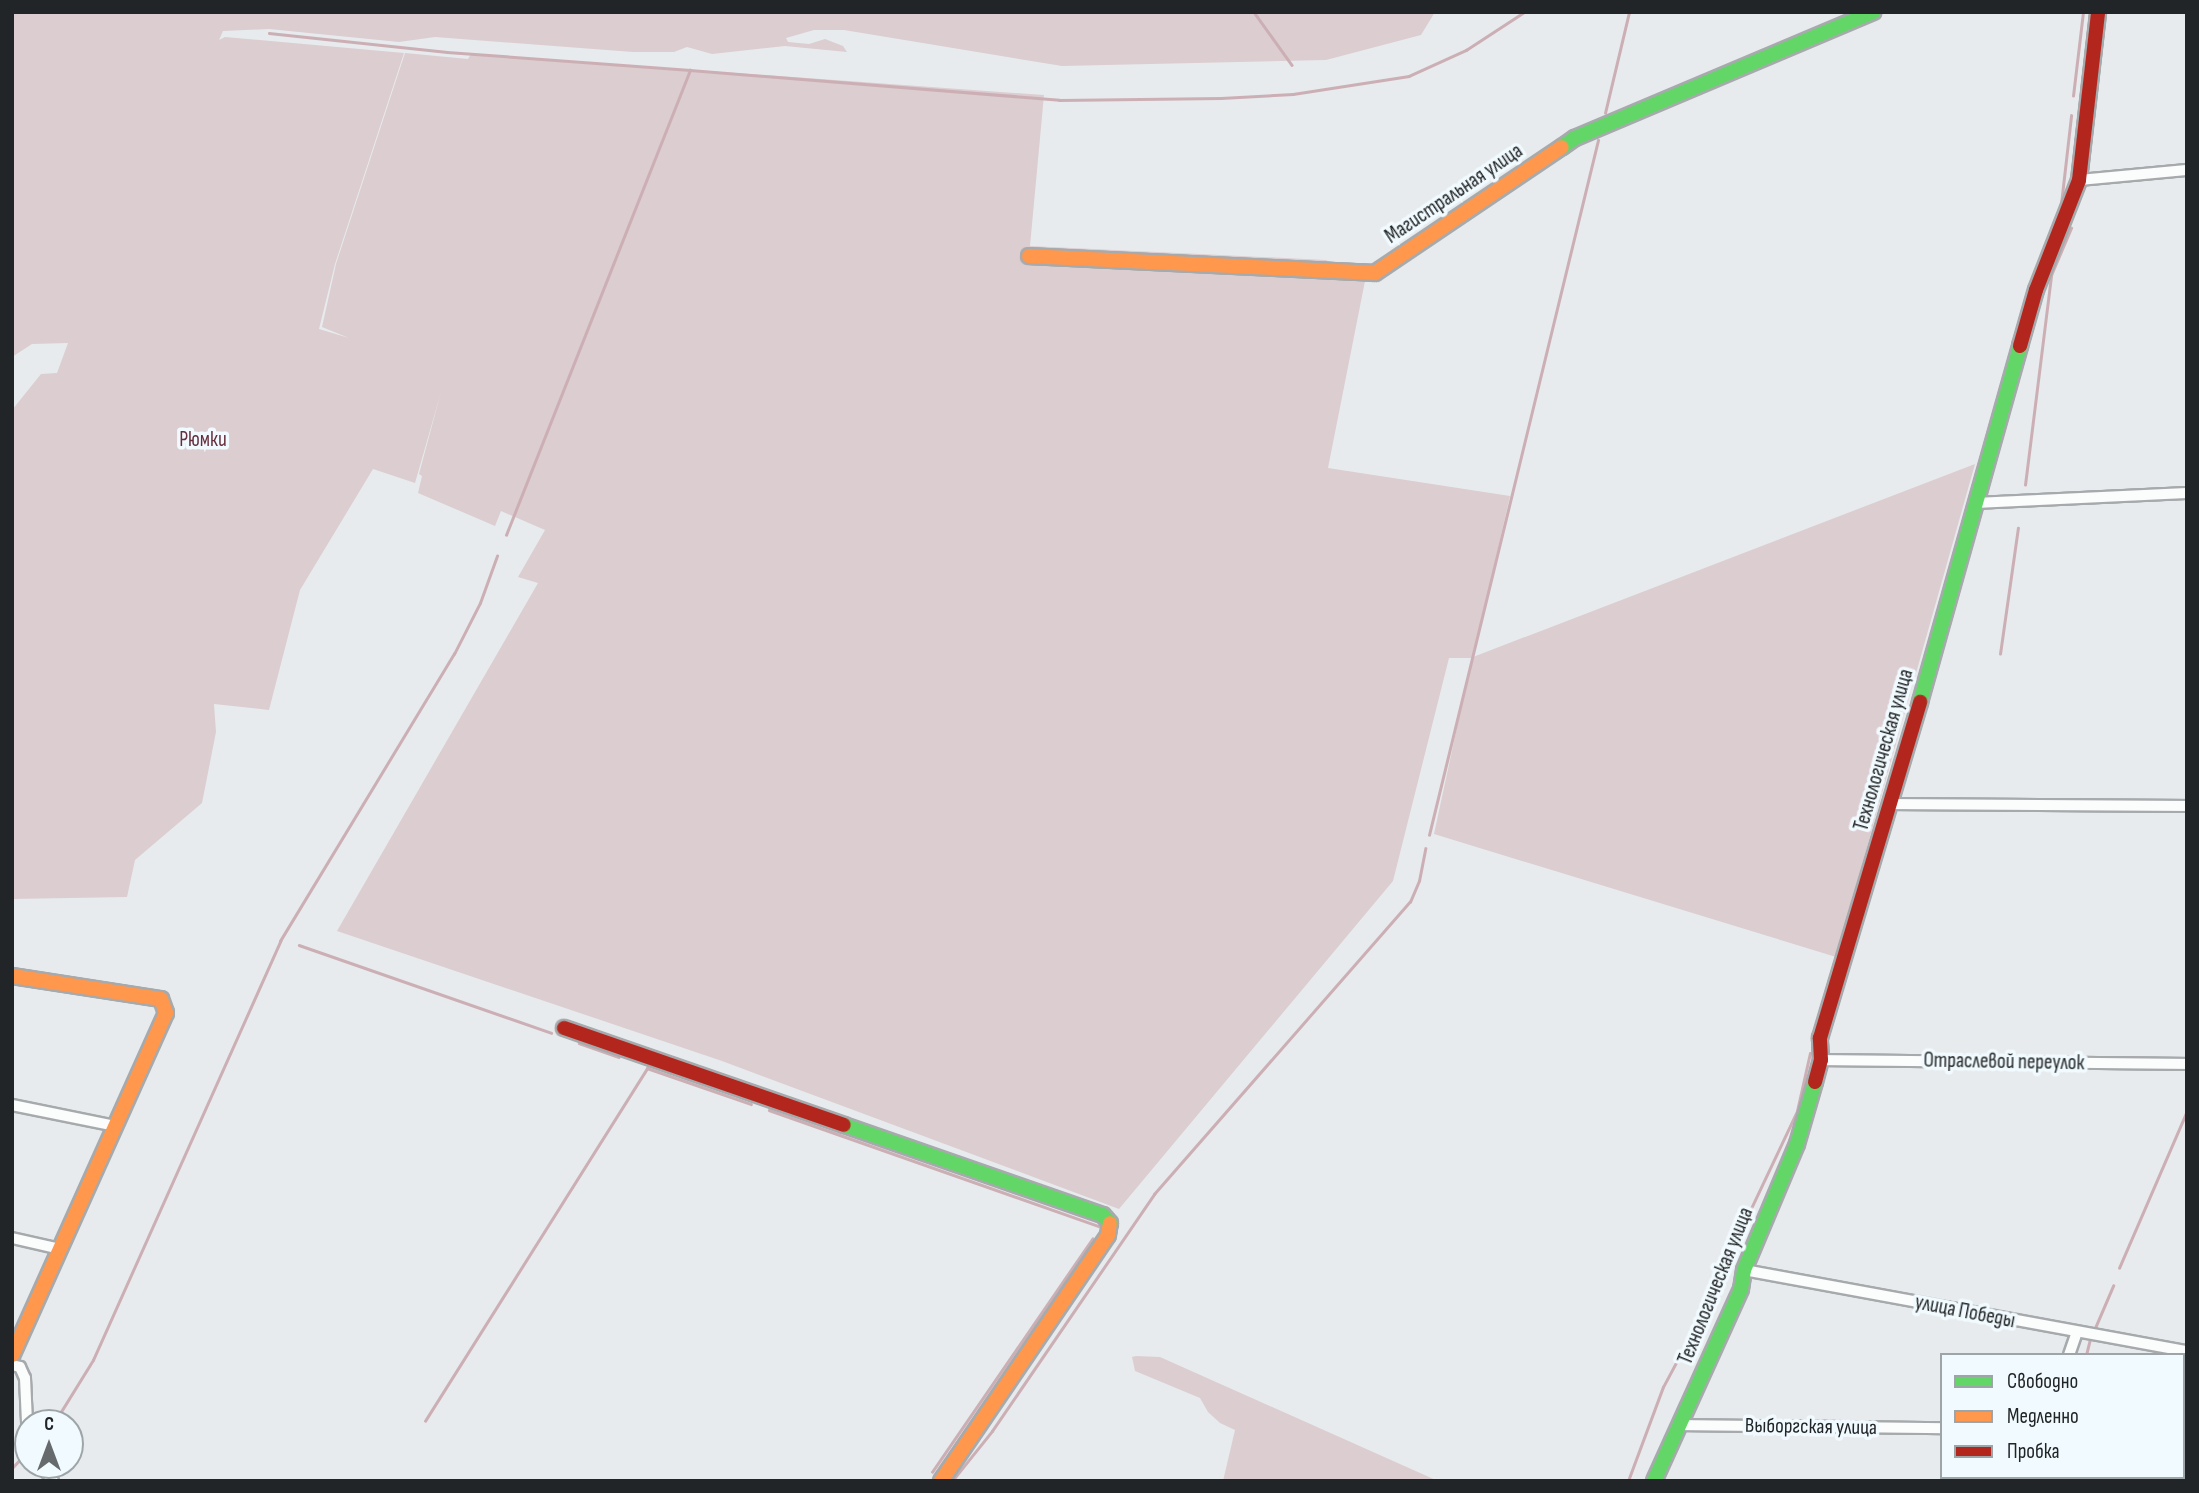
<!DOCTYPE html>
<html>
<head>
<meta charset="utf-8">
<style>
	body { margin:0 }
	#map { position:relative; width:2199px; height:1493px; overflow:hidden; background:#e7ebed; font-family:"Sofia Sans Condensed",sans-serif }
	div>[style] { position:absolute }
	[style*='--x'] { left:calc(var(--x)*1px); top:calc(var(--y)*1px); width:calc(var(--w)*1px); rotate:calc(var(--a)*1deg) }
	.green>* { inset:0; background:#dccdd0 }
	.stream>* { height:2.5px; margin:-1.25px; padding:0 1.25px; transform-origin:1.25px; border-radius:1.25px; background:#ccafb5 }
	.roads { filter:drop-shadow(2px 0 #a7aaac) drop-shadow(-2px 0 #a7aaac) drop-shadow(0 2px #a7aaac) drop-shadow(0 -2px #a7aaac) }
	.street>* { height:10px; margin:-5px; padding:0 5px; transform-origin:5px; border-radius:5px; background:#fbfcfc }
	.fast>* { height:14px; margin:-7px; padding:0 7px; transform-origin:7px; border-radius:7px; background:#63d668 }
	.slow>* { height:14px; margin:-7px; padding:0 7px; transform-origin:7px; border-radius:7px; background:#ff974d }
	.jam>* { height:14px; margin:-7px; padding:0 7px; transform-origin:7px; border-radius:7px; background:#b3261e }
	span { translate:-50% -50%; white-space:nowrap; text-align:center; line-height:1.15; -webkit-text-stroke:7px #f1fafe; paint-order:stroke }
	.street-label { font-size:21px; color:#222527 }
	.park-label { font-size:21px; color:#662d3b }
	.frame { position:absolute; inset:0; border:14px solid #222527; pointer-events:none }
	.legend { position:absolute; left:1940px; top:1353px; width:245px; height:126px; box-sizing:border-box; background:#f1fafe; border:2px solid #9ea5a8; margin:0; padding:9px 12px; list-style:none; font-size:21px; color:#222527 }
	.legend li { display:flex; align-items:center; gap:14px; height:35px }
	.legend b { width:35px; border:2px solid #9ea5a8 }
	.north { position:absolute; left:14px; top:1409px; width:70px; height:70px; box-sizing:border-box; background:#f1fafe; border:2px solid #9ea5a8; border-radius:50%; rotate:0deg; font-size:19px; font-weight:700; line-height:28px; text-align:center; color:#222527 }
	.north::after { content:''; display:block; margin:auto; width:24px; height:32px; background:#676a6c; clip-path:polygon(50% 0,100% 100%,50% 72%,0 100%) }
</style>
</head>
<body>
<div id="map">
	<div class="green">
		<i style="clip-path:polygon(12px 12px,1435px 12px,1421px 35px,1326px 60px,1062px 66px,844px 30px,814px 30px,786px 38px,788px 42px,809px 44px,825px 39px,843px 46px,847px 52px,785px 46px,712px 54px,687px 47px,674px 52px,633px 52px,435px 37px,399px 42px,269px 29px,223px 31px,219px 40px,225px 37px,404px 53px,335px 264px,319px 329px,349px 338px,322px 327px,336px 264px,405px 53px,468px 59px,471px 54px,1044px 95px,1030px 246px,1326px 260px,1365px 281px,1328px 468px,1510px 496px,1473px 657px,1975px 464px,1836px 957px,1434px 834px,1472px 658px,1449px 658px,1393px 881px,1119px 1209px,722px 1061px,337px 931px,538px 583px,518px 577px,545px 530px,501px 511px,495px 526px,418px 493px,422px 476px,419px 474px,441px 392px,415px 483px,373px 469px,300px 590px,269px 710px,214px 704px,216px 732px,202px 803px,135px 860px,127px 897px,12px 899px,12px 410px,41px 374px,57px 373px,68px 343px,32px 344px,12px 357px)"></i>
		<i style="clip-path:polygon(1136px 1356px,1160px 1357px,1438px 1481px,1223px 1481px,1235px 1430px,1220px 1423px,1208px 1412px,1200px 1398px,1135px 1371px,1132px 1357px)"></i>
	</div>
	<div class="stream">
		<i style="--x:1254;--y:12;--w:65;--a:54.4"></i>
		<i style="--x:269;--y:33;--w:179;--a:6.1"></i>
		<i style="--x:447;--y:52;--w:244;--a:4.2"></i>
		<i style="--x:2073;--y:96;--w:85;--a:-83.2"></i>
		<i style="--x:1605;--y:113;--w:104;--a:-76.6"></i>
		<i style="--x:2061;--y:204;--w:89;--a:-83.5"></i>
		<i style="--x:2025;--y:485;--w:212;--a:-82.9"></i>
		<i style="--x:2051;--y:275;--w:51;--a:-66.9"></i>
		<i style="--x:506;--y:535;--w:500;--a:-68.41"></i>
		<i style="--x:690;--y:70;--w:370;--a:4.6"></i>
		<i style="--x:1059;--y:100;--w:162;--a:-0.7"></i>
		<i style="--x:1221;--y:98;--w:72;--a:-3.2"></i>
		<i style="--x:1293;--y:94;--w:117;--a:-8.8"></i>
		<i style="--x:1409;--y:76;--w:63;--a:-24.5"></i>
		<i style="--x:1466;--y:50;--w:69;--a:-33.2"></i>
		<i style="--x:2000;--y:654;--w:127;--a:-81.9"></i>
		<i style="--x:1429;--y:835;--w:715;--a:-76.33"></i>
		<i style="--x:299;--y:945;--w:267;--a:19.2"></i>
		<i style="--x:579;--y:1043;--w:42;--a:19.3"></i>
		<i style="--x:769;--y:1110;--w:350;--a:19.4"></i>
		<i style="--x:2119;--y:1268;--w:171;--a:-66.6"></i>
		<i style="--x:2095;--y:1328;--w:46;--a:-66.8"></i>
		<i style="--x:2086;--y:1355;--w:16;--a:-76"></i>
		<i style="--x:425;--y:1421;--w:417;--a:-57.8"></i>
		<i style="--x:647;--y:1068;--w:110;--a:19.1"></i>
		<i style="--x:54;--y:1423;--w:74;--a:-58.2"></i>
		<i style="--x:93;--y:1360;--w:459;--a:-65.9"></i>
		<i style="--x:280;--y:941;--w:336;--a:-58.8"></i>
		<i style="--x:454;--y:654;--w:57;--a:-63"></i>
		<i style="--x:480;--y:603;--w:50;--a:-70.1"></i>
		<i style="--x:12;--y:1468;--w:16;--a:-47"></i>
		<i style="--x:932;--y:1472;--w:283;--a:-55.5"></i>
		<i style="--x:952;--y:1481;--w:64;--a:-51.3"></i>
		<i style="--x:992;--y:1431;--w:287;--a:-55.6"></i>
		<i style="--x:1154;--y:1194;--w:388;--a:-48.8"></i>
		<i style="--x:1410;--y:902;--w:23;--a:-67"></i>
		<i style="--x:1419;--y:881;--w:33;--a:-79"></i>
		<i style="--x:1628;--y:1481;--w:100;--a:-69.6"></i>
		<i style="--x:1663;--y:1387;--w:66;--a:-61.9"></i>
		<i style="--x:1694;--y:1329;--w:241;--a:-64.7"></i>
		<i style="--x:1797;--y:1111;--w:59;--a:-77.4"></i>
		<i style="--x:1994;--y:1481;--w:6;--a:-45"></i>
	</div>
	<div class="roads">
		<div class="street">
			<i style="--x:2079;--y:180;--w:108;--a:-5.3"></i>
			<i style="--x:1975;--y:503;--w:212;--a:-2.7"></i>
			<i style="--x:1891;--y:804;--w:296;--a:0.4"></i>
			<i style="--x:1821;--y:1060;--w:366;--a:0.6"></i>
			<i style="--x:12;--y:1105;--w:105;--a:11.5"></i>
			<i style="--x:12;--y:1238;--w:49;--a:12.9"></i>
			<i style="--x:1744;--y:1270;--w:450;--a:10.4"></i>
			<i style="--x:2069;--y:1355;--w:24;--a:-71"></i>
			<i style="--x:12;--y:1365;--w:8;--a:14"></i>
			<i style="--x:20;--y:1367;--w:12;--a:66"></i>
			<i style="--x:25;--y:1378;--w:67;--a:87.4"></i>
			<i style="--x:1680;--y:1425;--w:262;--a:0.7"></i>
			<i style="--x:2183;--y:1443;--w:4;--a:0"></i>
			<i style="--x:41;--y:1465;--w:20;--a:53"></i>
			<i style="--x:1975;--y:1481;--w:6;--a:-39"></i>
		</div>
		<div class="fast">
			<i style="--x:1562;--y:147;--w:16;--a:-35"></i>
			<i style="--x:1575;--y:138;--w:324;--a:-22.9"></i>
			<i style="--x:1920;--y:702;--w:370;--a:-74.3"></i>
			<i style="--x:844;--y:1125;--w:274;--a:19.2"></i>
			<i style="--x:1103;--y:1215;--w:11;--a:49"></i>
			<i style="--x:1654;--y:1481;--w:211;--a:-65.6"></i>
			<i style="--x:1741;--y:1289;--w:19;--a:-81"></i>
			<i style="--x:1744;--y:1270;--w:137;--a:-67.2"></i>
			<i style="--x:1797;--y:1144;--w:65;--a:-73.8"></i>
		</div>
		<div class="slow">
			<i style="--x:1029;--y:256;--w:346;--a:2.8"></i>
			<i style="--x:1375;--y:273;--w:225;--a:-34"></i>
			<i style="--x:12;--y:976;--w:151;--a:8.8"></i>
			<i style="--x:161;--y:999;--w:15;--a:70"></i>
			<i style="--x:166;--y:1013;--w:375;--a:114.2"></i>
			<i style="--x:941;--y:1481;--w:297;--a:-55.8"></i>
			<i style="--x:1108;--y:1235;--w:12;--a:-81"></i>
		</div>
		<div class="jam">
			<i style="--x:2020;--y:346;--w:58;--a:-74.1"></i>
			<i style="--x:2036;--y:290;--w:118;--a:-68.6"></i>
			<i style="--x:2079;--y:180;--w:169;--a:-83.5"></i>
			<i style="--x:564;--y:1028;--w:296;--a:19.1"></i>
			<i style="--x:1815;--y:1082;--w:23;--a:-75"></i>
			<i style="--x:1821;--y:1060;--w:22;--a:-93"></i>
			<i style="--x:1820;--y:1038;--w:351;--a:-73.4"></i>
		</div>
	</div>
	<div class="street-label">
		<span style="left:1454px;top:194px;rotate:-34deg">Магистральная улица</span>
		<span style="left:1884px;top:750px;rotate:-74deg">Технологическая улица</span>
		<span style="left:2004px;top:1062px;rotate:1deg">Отраслевой переулок</span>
		<span style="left:1716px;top:1286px;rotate:-68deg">Технологическая улица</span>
		<span style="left:1965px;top:1312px;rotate:11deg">улица Победы</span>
		<span style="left:1811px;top:1427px;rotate:1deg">Выборгская улица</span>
	</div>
	<div class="park-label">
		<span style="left:203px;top:440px">Рюмки</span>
	</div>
	<div class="frame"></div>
	<ul class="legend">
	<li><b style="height:9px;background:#63d668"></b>Свободно</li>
	<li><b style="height:9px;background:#ff974d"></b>Медленно</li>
	<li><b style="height:9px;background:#b3261e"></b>Пробка</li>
	</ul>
	<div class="north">С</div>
</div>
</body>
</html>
